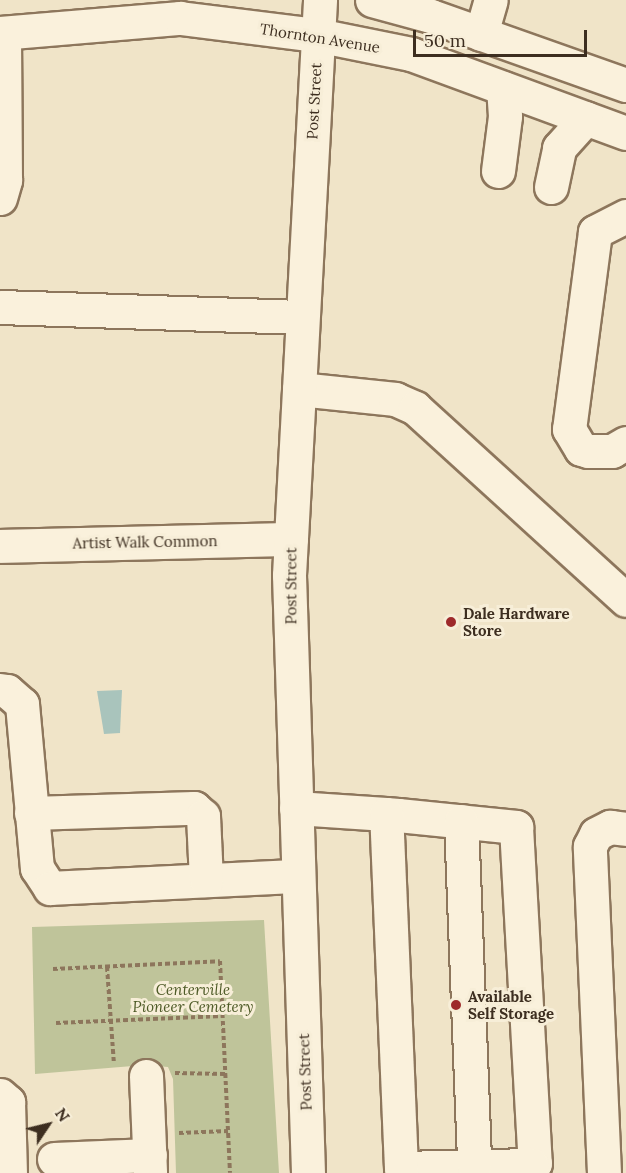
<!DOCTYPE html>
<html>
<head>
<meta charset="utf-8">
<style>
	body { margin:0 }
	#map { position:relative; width:626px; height:1173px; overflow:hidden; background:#f0e4c8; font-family:Lora,serif }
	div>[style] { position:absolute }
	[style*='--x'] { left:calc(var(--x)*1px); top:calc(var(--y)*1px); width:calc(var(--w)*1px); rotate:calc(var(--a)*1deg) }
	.cemetery>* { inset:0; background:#bfc49a }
	.water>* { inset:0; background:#a9c4bc }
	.path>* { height:4px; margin-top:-2px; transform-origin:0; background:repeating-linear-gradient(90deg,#8d765c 0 4.5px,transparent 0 7.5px) }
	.roads { filter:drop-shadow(2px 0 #8d765c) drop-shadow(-2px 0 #8d765c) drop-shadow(0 2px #8d765c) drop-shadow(0 -2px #8d765c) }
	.minor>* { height:33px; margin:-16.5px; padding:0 16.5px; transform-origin:16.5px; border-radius:16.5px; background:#faf1dc }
	.dots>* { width:16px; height:16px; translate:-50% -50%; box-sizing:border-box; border:3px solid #f7eed8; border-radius:50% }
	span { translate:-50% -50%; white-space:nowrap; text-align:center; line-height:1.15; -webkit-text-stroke:6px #f7eed8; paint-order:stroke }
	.street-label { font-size:15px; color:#3d2e20 }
	.poi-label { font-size:15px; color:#3d2e20; font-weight:700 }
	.left { translate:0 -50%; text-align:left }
	.park-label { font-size:15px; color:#4d5a26; font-style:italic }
	.north { position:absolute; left:18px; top:1095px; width:60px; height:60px; -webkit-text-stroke:4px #f7eed8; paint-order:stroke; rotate:55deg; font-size:16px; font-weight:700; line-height:24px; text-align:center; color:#3d2e20 }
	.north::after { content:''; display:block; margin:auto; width:21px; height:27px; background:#3d2e20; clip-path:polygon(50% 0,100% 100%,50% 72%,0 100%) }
	.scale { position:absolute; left:413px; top:30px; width:174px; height:27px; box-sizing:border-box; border:3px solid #3d2e20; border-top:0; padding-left:8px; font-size:18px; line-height:21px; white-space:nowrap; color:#3d2e20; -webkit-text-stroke:4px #f7eed8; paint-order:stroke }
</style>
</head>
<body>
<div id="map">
	<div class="cemetery">
		<i style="clip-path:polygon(264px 920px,279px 1173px,176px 1173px,173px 1079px,168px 1067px,145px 1065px,35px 1074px,32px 927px)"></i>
	</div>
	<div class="water">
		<i style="clip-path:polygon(122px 690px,120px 733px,104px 734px,97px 691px)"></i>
	</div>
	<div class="path">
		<i style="--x:107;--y:967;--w:97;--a:85.9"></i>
		<i style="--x:53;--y:969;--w:167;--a:-2.7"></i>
		<i style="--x:220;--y:961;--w:212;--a:87.3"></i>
		<i style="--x:56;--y:1023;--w:167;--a:-2.4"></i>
		<i style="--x:175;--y:1073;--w:50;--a:1.1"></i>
		<i style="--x:179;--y:1133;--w:49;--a:-2.3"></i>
	</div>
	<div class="roads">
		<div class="minor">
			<i style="--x:372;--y:0;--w:61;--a:15.2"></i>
			<i style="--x:431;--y:16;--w:207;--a:19.5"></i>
			<i style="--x:0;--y:33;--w:181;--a:-4.8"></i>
			<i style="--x:180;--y:18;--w:138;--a:7.1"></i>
			<i style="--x:317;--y:35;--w:96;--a:11.4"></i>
			<i style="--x:411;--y:54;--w:229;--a:20.2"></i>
			<i style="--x:481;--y:34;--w:35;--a:-74"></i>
			<i style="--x:498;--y:171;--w:55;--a:-82.7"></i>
			<i style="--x:505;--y:116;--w:28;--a:-94"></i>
			<i style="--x:551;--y:187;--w:40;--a:-78"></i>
			<i style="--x:559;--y:148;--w:40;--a:-48"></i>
			<i style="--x:0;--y:198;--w:19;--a:-74"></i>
			<i style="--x:5;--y:180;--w:147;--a:-90.4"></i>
			<i style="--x:626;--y:216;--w:35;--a:153"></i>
			<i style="--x:595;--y:232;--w:199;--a:97.5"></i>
			<i style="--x:569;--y:429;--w:23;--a:59"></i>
			<i style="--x:581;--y:449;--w:7;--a:16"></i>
			<i style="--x:588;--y:451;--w:24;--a:0"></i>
			<i style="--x:612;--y:451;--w:16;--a:-30"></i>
			<i style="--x:0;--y:307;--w:302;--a:1.9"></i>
			<i style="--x:299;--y:389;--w:97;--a:5.9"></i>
			<i style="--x:395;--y:399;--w:22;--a:24"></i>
			<i style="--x:415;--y:408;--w:285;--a:42.3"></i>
			<i style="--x:0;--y:546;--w:291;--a:-1.4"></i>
			<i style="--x:0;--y:690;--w:7;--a:8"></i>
			<i style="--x:7;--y:691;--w:20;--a:41"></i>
			<i style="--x:22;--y:704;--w:165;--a:84.8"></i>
			<i style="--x:37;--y:868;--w:24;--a:57"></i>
			<i style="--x:50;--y:888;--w:248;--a:-2.8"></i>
			<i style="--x:296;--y:808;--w:90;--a:3.8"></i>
			<i style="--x:386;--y:814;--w:12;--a:5"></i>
			<i style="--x:398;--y:815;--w:119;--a:5.8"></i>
			<i style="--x:516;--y:827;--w:337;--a:86.8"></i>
			<i style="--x:535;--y:1163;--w:4;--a:146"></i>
			<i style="--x:532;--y:1165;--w:131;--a:178.7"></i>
			<i style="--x:401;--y:1168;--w:354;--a:-92.4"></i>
			<i style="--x:31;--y:813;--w:163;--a:-1.8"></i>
			<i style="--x:194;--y:808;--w:12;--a:42"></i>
			<i style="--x:203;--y:816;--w:64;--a:87.3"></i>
			<i style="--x:461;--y:821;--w:345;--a:87.8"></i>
			<i style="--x:146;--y:1076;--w:97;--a:87.6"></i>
			<i style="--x:0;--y:1095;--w:11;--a:41"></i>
			<i style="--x:8;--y:1102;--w:71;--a:88.4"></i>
			<i style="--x:54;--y:1159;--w:96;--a:-2.4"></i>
			<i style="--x:308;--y:1173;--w:598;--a:-91.82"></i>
			<i style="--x:289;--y:575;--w:576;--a:-86.91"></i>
			<i style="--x:604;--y:1173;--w:327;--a:-92.5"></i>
			<i style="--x:590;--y:846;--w:13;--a:-63"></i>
			<i style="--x:596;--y:834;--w:16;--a:-27"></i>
			<i style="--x:610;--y:827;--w:16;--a:7"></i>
		</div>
	</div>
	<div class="dots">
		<i style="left:451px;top:622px;background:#9e2a2b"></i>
		<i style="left:456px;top:1005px;background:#9e2a2b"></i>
	</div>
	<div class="street-label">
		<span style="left:320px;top:38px;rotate:9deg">Thornton Avenue</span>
		<span style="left:314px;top:101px;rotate:-87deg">Post Street</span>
		<span style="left:145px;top:542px;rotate:-1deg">Artist Walk Common</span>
		<span style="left:291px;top:586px;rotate:-90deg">Post Street</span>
		<span style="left:305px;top:1072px;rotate:-92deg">Post Street</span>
	</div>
	<div class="poi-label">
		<span class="left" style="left:463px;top:622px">Dale Hardware<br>Store</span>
		<span class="left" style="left:468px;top:1005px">Available<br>Self Storage</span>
	</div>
	<div class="park-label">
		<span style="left:193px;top:998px">Centerville<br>Pioneer Cemetery</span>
	</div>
	<div class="north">N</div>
	<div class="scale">50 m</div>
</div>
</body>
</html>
